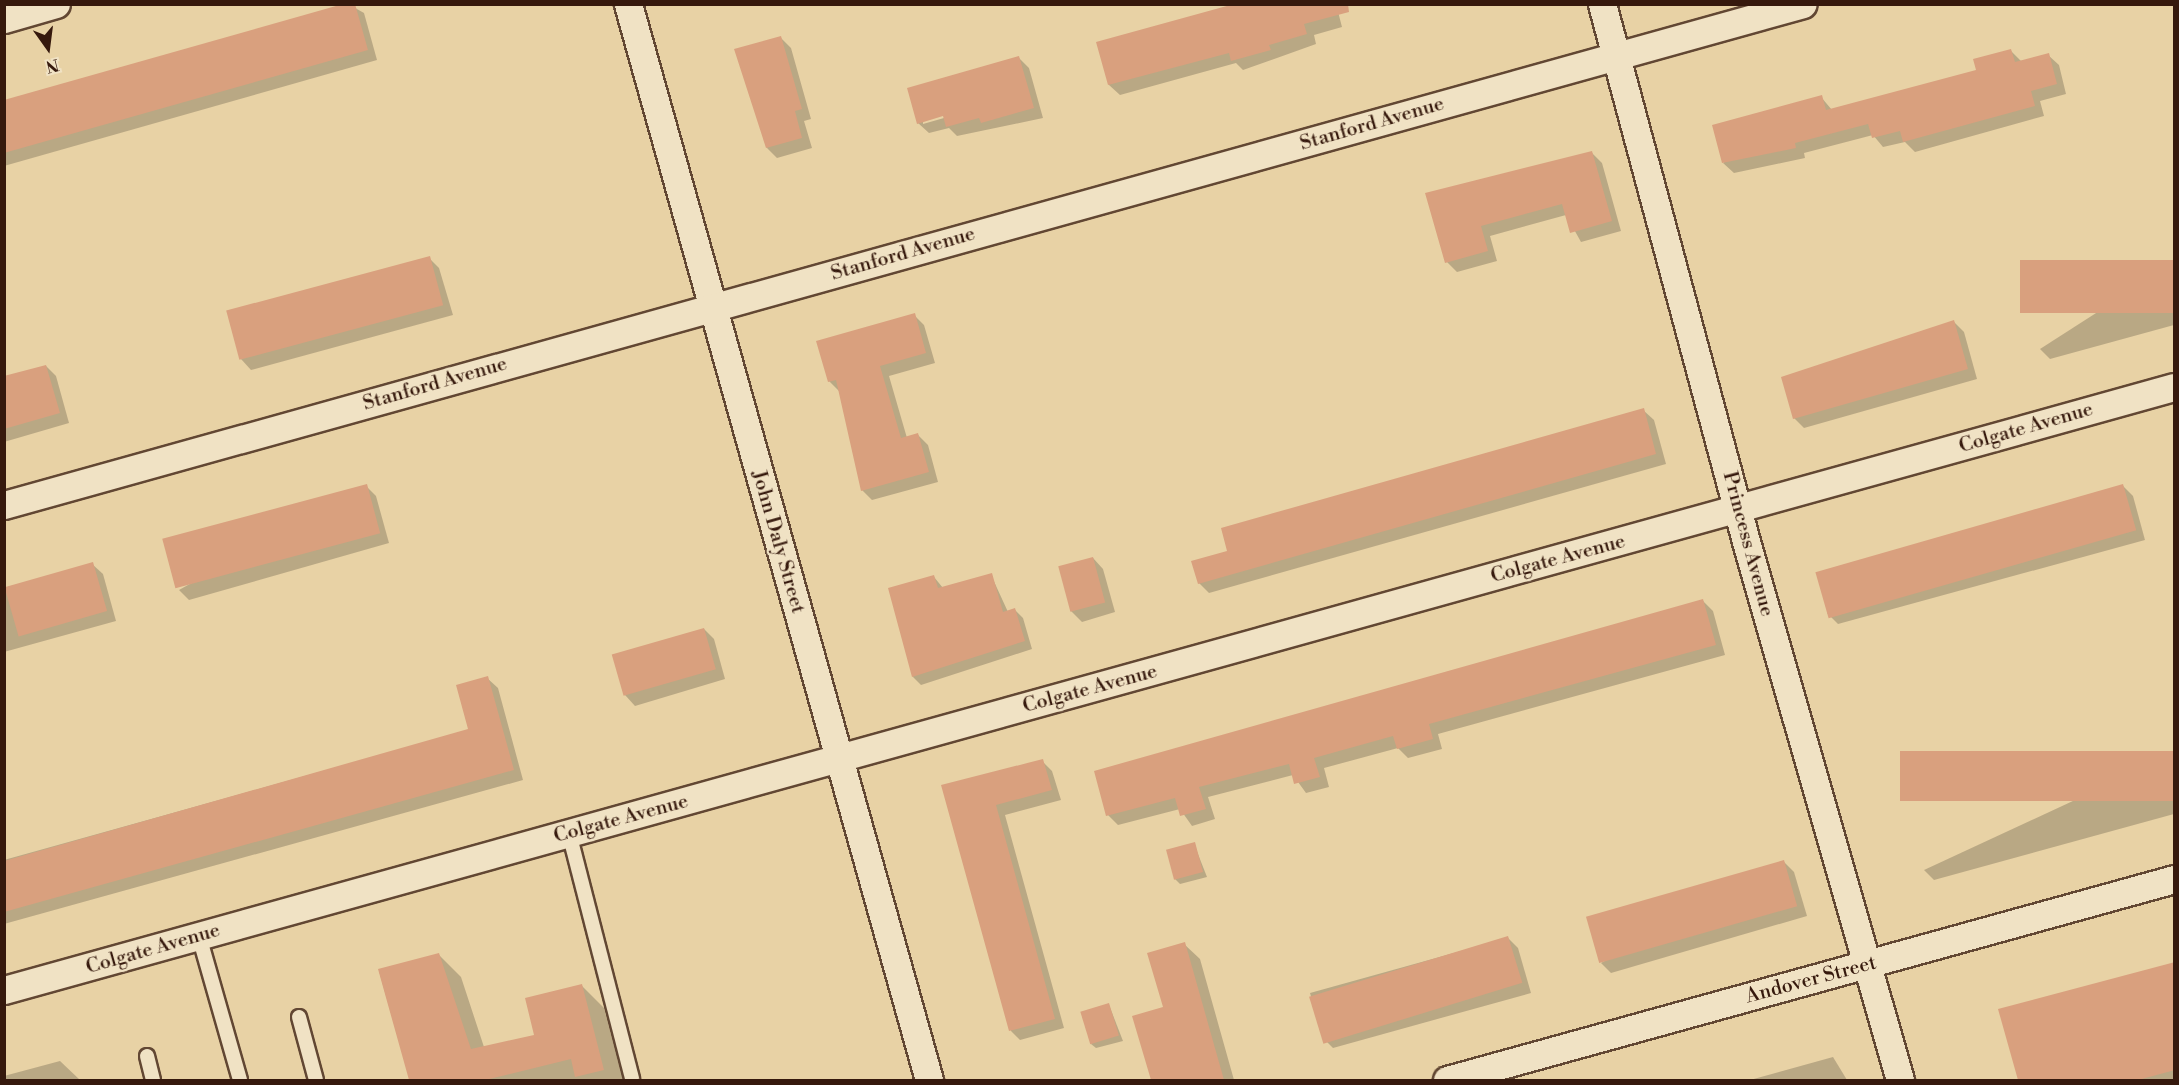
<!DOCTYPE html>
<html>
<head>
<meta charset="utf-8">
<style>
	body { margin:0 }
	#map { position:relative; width:2179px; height:1085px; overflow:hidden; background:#e8d2a5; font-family:"Libre Bodoni",serif }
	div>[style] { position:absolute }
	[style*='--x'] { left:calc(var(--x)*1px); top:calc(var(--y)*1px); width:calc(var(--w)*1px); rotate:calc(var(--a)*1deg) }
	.shadow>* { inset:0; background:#0003 }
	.building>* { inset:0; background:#d9a07e; transform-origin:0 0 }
	.roads { filter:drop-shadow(2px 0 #624733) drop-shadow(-2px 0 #624733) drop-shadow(0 2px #624733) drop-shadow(0 -2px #624733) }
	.service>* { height:14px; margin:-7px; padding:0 7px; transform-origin:7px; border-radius:7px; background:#f0e2c4 }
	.minor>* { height:27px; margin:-13.5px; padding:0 13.5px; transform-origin:13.5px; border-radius:13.5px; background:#f0e2c4 }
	span { translate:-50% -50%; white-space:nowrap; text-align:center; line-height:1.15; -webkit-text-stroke:4.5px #f0e2c4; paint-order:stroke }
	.street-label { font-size:20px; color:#36190d }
	.frame { position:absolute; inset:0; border:6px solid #36190d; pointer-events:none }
	.north { position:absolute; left:18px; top:18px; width:60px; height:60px; -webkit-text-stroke:4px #f0e2c4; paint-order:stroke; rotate:166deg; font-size:16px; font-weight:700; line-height:24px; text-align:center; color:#36190d }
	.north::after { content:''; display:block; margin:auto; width:21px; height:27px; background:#36190d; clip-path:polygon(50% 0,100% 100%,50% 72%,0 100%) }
</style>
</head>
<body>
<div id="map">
	<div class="shadow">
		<i style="clip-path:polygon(348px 4px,364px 13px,377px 60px,4px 166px,4px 102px)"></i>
		<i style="clip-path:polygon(1336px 4px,1342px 27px,1314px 35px,1316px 44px,1243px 70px,1236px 63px,1120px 95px,1109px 85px,1098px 43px)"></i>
		<i style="clip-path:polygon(780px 37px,791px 48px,811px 119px,804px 121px,812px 148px,777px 158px,767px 148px)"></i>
		<i style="clip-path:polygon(2011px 51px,2022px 62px,2048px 55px,2059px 65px,2066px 94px,2040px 101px,2044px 116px,1915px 152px,1905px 142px,1883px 147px,1873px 135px,1804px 153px,1805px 158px,1734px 173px,1723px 163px,1821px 97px,1832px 110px,1978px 71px)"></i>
		<i style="clip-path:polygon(evenodd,1019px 58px,1029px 68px,1043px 118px,957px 136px,949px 128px,929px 133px,918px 123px,1019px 58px,950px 113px,951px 116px,923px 124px,923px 121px,950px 113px)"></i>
		<i style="clip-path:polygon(1592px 153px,1602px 163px,1621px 231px,1581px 242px,1566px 215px,1490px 236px,1497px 261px,1457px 272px,1447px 262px,1427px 194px)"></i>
		<i style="clip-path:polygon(429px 258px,439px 268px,453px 315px,251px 370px,241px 359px)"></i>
		<i style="clip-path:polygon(2174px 263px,2174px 325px,2050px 359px,2040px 349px)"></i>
		<i style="clip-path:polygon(914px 315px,924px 325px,935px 363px,889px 376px,907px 438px,918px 435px,928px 445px,938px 482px,872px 500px,862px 490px,840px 392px,829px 381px)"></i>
		<i style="clip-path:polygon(1954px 322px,1964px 332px,1977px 379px,1804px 428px,1794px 418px)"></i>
		<i style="clip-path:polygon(46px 366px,56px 376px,69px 423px,4px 442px,4px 378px)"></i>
		<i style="clip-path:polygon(1643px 410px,1654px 420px,1666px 464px,1209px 593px,1199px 583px)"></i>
		<i style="clip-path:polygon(366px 486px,376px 496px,389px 543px,189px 600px,179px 590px)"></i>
		<i style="clip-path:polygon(2123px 486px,2133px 496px,2145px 540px,1838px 624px,1827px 613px)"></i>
		<i style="clip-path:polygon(1093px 558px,1103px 569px,1115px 612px,1082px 622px,1071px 611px)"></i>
		<i style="clip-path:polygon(92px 564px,103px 574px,116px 621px,4px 652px,4px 588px)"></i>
		<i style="clip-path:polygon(991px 575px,1008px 612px,1015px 610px,1023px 618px,1032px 649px,921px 685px,913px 677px,934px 577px,943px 588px)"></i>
		<i style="clip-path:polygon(1703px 601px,1713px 611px,1725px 655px,1438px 734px,1442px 749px,1408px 758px,1398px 748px,1324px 768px,1329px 787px,1306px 793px,1293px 775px,1208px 797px,1215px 819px,1192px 826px,1180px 809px,1118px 825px,1108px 815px)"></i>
		<i style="clip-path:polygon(704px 629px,714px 639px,725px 679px,635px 706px,625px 695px)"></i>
		<i style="clip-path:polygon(487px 678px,498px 688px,523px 780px,4px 924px,4px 860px,470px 730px)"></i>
		<i style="clip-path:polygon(2174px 754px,2174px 814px,1934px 880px,1924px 870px)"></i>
		<i style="clip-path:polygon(1042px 761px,1052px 771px,1061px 800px,1005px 815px,1064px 1028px,1020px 1040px,1011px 1031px,943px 786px)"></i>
		<i style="clip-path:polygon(1194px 844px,1207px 877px,1180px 884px,1175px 879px)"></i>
		<i style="clip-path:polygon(1784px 862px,1794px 872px,1807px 916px,1611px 973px,1601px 963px)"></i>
		<i style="clip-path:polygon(1508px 938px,1518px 948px,1531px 993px,1333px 1048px,1323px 1038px,1310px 993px)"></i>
		<i style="clip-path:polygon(1184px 944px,1200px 959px,1234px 1080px,1152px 1080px,1134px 1017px,1164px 1008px)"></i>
		<i style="clip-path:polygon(439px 955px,461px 977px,484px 1047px,536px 1036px,582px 986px,604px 1008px,623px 1080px,410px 1080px,379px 971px)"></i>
		<i style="clip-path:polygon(2174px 963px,2174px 1080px,2066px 1080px,2058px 1053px)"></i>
		<i style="clip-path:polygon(1109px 1005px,1123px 1041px,1096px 1048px,1091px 1044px)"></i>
		<i style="clip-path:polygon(1833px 1057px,1847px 1080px,1750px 1080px)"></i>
		<i style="clip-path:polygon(60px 1061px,80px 1080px,4px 1080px,4px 1076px)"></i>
	</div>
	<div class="building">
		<i style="clip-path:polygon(343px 4px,355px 4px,368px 50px,4px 153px,4px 100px)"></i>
		<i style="clip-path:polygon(1234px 4px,1348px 4px,1349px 12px,1304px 24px,1307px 34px,1269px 45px,1271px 50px,1231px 61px,1229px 53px,1108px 85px,1096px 42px)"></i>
		<i style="clip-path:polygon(781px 36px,802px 109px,795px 111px,802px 138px,766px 148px,734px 49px)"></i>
		<i style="clip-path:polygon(2011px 49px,2015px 62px,2049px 53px,2057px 84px,2031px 91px,2035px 106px,1903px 142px,1900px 131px,1872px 138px,1868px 124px,1795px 143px,1796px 148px,1722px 163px,1712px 125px,1822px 95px,1826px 110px,1976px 70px,1973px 59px)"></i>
		<i style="clip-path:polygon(1019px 56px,1034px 108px,981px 123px,979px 118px,946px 127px,943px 116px,917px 124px,907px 88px)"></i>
		<i style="clip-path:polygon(1592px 151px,1612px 221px,1570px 233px,1562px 204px,1481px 226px,1488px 251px,1445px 263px,1425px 193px)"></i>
		<i style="left:430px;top:256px;width:51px;height:211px;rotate:75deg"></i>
		<i style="left:2175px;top:260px;width:53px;height:155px;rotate:90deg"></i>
		<i style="clip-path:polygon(915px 313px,926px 353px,880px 366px,901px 438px,918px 433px,929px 472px,861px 491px,836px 380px,828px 382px,816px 341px)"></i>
		<i style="clip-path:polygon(1954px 320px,1968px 369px,1793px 419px,1781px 377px)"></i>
		<i style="clip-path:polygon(46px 365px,60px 413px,4px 429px,4px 376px)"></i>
		<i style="clip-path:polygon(1644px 408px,1656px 454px,1198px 584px,1191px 561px,1227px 551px,1221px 528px)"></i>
		<i style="left:367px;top:484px;width:51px;height:212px;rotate:75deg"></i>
		<i style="left:2123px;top:484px;width:48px;height:320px;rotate:74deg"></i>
		<i style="left:1093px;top:557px;width:47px;height:36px;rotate:75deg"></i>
		<i style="left:93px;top:562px;width:51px;height:92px;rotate:74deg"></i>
		<i style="clip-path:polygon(992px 573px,1003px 612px,1015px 608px,1025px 641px,912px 677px,888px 588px,934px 575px,938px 588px)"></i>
		<i style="clip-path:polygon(1703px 599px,1716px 645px,1429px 724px,1433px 739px,1397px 749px,1393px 736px,1314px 758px,1320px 777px,1294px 784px,1289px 764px,1199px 787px,1206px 809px,1180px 816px,1175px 798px,1106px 816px,1094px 771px)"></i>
		<i style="left:704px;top:628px;width:43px;height:96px;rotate:74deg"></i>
		<i style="clip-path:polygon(488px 676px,514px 770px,4px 912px,4px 861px,468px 729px,456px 685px)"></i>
		<i style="left:2175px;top:751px;width:50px;height:275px;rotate:90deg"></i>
		<i style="clip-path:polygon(1043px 759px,1052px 790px,996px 805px,1055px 1019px,1009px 1031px,941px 785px)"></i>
		<i style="left:1195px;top:842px;width:31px;height:30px;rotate:75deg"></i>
		<i style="left:1784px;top:860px;width:48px;height:206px;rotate:74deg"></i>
		<i style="left:1508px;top:936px;width:49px;height:208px;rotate:73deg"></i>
		<i style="clip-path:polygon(1185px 942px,1224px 1080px,1151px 1080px,1132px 1016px,1163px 1007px,1147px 953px)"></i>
		<i style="clip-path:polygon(439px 953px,471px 1049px,534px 1035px,525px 998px,582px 984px,604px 1070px,575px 1077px,571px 1059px,485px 1080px,409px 1080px,378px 969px)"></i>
		<i style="clip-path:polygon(2175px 962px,2175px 1070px,2138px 1080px,2018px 1080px,1998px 1009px)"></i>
		<i style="left:1109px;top:1003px;width:34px;height:30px;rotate:73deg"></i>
	</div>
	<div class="roads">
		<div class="service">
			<i style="--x:569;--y:833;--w:254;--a:75.6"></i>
			<i style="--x:199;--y:936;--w:150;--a:74.1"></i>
			<i style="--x:299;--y:1017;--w:65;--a:74.9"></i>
			<i style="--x:147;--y:1056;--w:25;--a:76"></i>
		</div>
		<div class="minor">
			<i style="--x:628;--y:4;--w:1117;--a:74.37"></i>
			<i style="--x:1602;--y:4;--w:560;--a:75"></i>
			<i style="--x:1747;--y:545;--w:556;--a:74.04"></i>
			<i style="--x:4;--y:19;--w:54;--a:-16.1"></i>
			<i style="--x:4;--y:505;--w:1867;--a:-15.56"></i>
			<i style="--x:4;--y:990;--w:2252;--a:-15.53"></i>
			<i style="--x:1447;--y:1080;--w:754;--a:-15.45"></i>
		</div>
	</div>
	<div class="street-label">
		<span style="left:1372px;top:124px;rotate:-16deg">Stanford Avenue</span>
		<span style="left:903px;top:254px;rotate:-16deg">Stanford Avenue</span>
		<span style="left:435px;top:384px;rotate:-16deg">Stanford Avenue</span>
		<span style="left:2026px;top:428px;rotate:-16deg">Colgate Avenue</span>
		<span style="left:778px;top:542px;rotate:74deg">John Daly Street</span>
		<span style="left:1748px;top:544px;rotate:75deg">Princess Avenue</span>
		<span style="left:1558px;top:559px;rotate:-15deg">Colgate Avenue</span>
		<span style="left:1090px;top:689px;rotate:-15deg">Colgate Avenue</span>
		<span style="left:621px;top:819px;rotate:-15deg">Colgate Avenue</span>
		<span style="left:153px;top:949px;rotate:-16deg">Colgate Avenue</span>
		<span style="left:1811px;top:980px;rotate:-15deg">Andover Street</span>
	</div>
	<div class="frame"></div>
	<div class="north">N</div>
</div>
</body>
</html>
